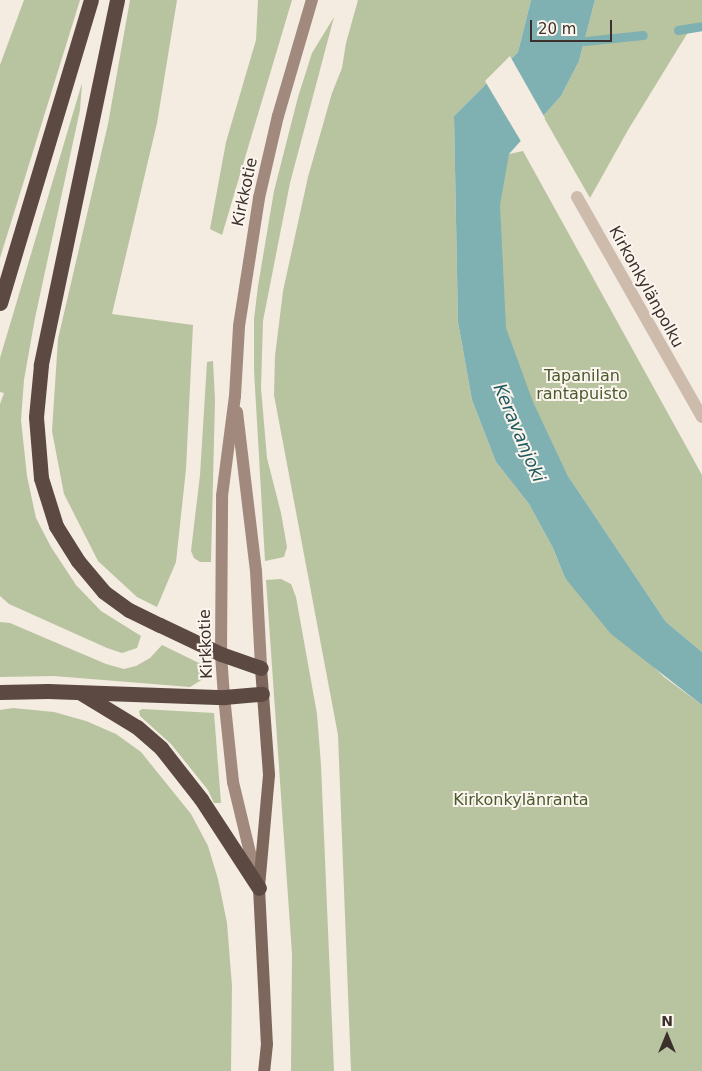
<!DOCTYPE html>
<html>
<head>
<meta charset="utf-8">
<style>
	body { margin:0 }
	#map { position:relative; width:702px; height:1071px; overflow:hidden; background:#f4ebe1; font-family:"DejaVu Sans",sans-serif }
	div>[style] { position:absolute }
	[style*='--x'] { left:calc(var(--x)*1px); top:calc(var(--y)*1px); width:calc(var(--w)*1px); rotate:calc(var(--a)*1deg) }
	.green>* { inset:0; background:#b8c4a0 }
	.water>* { inset:0; background:#7fb0b2 }
	.pier>* { inset:0; background:#f4ebe1 }
	.stream>* { height:9px; margin:-4.5px; padding:0 4.5px; transform-origin:4.5px; border-radius:4.5px; background:#7fb0b2 }
	.street>* { height:12px; margin:-6px; padding:0 6px; transform-origin:6px; border-radius:6px; background:#cdbbac }
	.secondary>* { height:12px; margin:-6px; padding:0 6px; transform-origin:6px; border-radius:6px; background:#a18a7d }
	.primary>* { height:12px; margin:-6px; padding:0 6px; transform-origin:6px; border-radius:6px; background:#7d675c }
	.highway>* { height:15px; margin:-7.5px; padding:0 7.5px; transform-origin:7.5px; border-radius:7.5px; background:#5c4a42 }
	span { translate:-50% -50%; white-space:nowrap; text-align:center; line-height:1.15; -webkit-text-stroke:4px #fbf5ee; paint-order:stroke }
	.street-label { font-size:16px; color:#3b302b }
	.park-label { font-size:16px; color:#4a5a2e }
	.water-label { font-size:18px; color:#1f5a5e; font-style:italic }
	.north { position:absolute; left:642px; top:1011px; width:50px; height:50px; -webkit-text-stroke:4px #fbf5ee; paint-order:stroke; rotate:0deg; font-size:14px; font-weight:700; line-height:20px; text-align:center; color:#3b302b }
	.north::after { content:''; display:block; margin:auto; width:18px; height:22px; background:#3b302b; clip-path:polygon(50% 0,100% 100%,50% 72%,0 100%) }
	.scale { position:absolute; left:530px; top:20px; width:82px; height:22px; box-sizing:border-box; border:2px solid #3b302b; border-top:0; padding-left:6px; font-size:15px; line-height:18px; white-space:nowrap; color:#3b302b; -webkit-text-stroke:4px #fbf5ee; paint-order:stroke }
</style>
</head>
<body>
<div id="map">
	<div class="green">
		<i style="clip-path:polygon(24px 0,80px 0,0 258px,0 65px)"></i>
		<i style="clip-path:polygon(130px 0,177px 0,157px 123px,112px 314px,193px 325px,186px 469px,176px 562px,157px 607px,137px 597px,98px 561px,64px 494px,52px 431px,58px 339px,108px 124px)"></i>
		<i style="clip-path:polygon(258px 0,292px 0,222px 235px,210px 229px,226px 142px,256px 40px)"></i>
		<i style="clip-path:polygon(358px 0,531px 0,518px 52px,454px 116px,458px 322px,472px 400px,496px 462px,529px 504px,553px 548px,565px 578px,664px 677px,702px 705px,702px 1071px,351px 1071px,338px 735px,274px 395px,275px 356px,283px 291px,308px 177px,332px 93px,342px 68px,346px 43px)"></i>
		<i style="clip-path:polygon(595px 0,702px 0,702px 29px,690px 29px,628px 130px,590px 198px,543px 116px,561px 96px,579px 61px)"></i>
		<i style="clip-path:polygon(334px 17px,290px 183px,263px 321px,261px 388px,267px 458px,281px 513px,287px 547px,284px 557px,265px 561px,254px 370px,254px 319px,258px 286px,274px 191px,298px 97px,312px 53px)"></i>
		<i style="clip-path:polygon(82px 83px,80px 110px,35px 318px,24px 380px,21px 420px,27px 476px,36px 518px,51px 547px,76px 585px,101px 611px,141px 636px,137px 648px,122px 653px,107px 648px,9px 604px,0 596px,0 404px,4px 393px,0 392px,0 358px)"></i>
		<i style="clip-path:polygon(523px 151px,702px 475px,702px 652px,666px 622px,568px 476px,506px 347px,495px 204px,509px 154px)"></i>
		<i style="clip-path:polygon(213px 361px,215px 400px,211px 562px,200px 562px,194px 558px,191px 551px,200px 475px,207px 362px)"></i>
		<i style="clip-path:polygon(281px 579px,291px 584px,296px 597px,317px 714px,321px 765px,334px 1071px,291px 1071px,292px 954px,266px 580px)"></i>
		<i style="clip-path:polygon(0 622px,10px 623px,106px 664px,124px 669px,136px 666px,150px 658px,162px 645px,201px 664px,204px 673px,203px 679px,190px 687px,54px 676px,0 677px)"></i>
		<i style="clip-path:polygon(13px 708px,54px 712px,86px 721px,116px 734px,141px 752px,191px 814px,208px 846px,218px 879px,227px 923px,232px 986px,231px 1071px,0 1071px,0 710px)"></i>
		<i style="clip-path:polygon(142px 709px,214px 713px,221px 803px,214px 803px,208px 790px,171px 744px,140px 716px,139px 711px)"></i>
	</div>
	<div class="water">
		<i style="clip-path:polygon(531px 0,595px 0,579px 61px,561px 96px,509px 154px,500px 205px,506px 328px,533px 402px,568px 476px,666px 622px,702px 652px,702px 705px,611px 634px,565px 578px,553px 548px,529px 504px,496px 462px,472px 400px,458px 322px,454px 116px,518px 52px)"></i>
	</div>
	<div class="pier">
		<i style="clip-path:polygon(510px 56px,545px 118px,522px 143px,485px 81px)"></i>
	</div>
	<div class="stream">
		<i style="--x:678;--y:30;--w:24;--a:-9"></i>
		<i style="--x:585;--y:41;--w:58;--a:-5.9"></i>
	</div>
	<div class="street">
		<i style="--x:577;--y:197;--w:253;--a:60.4"></i>
	</div>
	<div class="secondary">
		<i style="--x:237;--y:412;--w:160;--a:83.2"></i>
		<i style="--x:256;--y:571;--w:97;--a:87"></i>
		<i style="--x:257;--y:882;--w:103;--a:-103.5"></i>
		<i style="--x:233;--y:782;--w:85;--a:-96"></i>
		<i style="--x:224;--y:697;--w:43;--a:-94"></i>
		<i style="--x:221;--y:654;--w:158;--a:-89.6"></i>
		<i style="--x:222;--y:496;--w:101;--a:-82.6"></i>
		<i style="--x:235;--y:396;--w:70;--a:-86.7"></i>
		<i style="--x:239;--y:326;--w:130;--a:-81.1"></i>
		<i style="--x:259;--y:198;--w:84;--a:-77"></i>
		<i style="--x:278;--y:116;--w:121;--a:-73.7"></i>
	</div>
	<div class="primary">
		<i style="--x:261;--y:668;--w:107;--a:85.7"></i>
		<i style="--x:269;--y:775;--w:113;--a:95.1"></i>
		<i style="--x:259;--y:888;--w:156;--a:87.1"></i>
		<i style="--x:267;--y:1044;--w:27;--a:96"></i>
	</div>
	<div class="highway">
		<i style="--x:117;--y:0;--w:373;--a:101.8"></i>
		<i style="--x:41;--y:365;--w:52;--a:95.5"></i>
		<i style="--x:36;--y:417;--w:61;--a:85.3"></i>
		<i style="--x:41;--y:478;--w:50;--a:72.6"></i>
		<i style="--x:56;--y:526;--w:41;--a:57.8"></i>
		<i style="--x:78;--y:561;--w:40;--a:50"></i>
		<i style="--x:104;--y:592;--w:31;--a:36"></i>
		<i style="--x:129;--y:610;--w:34;--a:26"></i>
		<i style="--x:160;--y:625;--w:68;--a:25.4"></i>
		<i style="--x:221;--y:654;--w:42;--a:19.3"></i>
		<i style="--x:0;--y:303;--w:316;--a:-73.3"></i>
		<i style="--x:0;--y:692;--w:48;--a:-1.2"></i>
		<i style="--x:48;--y:691;--w:176;--a:2"></i>
		<i style="--x:224;--y:697;--w:38;--a:-5"></i>
		<i style="--x:81;--y:693;--w:66;--a:31.3"></i>
		<i style="--x:137;--y:727;--w:32;--a:41"></i>
		<i style="--x:161;--y:748;--w:65;--a:51.9"></i>
		<i style="--x:201;--y:799;--w:106;--a:56.9"></i>
	</div>
	<div class="street-label">
		<span style="left:245px;top:192px;rotate:-78deg">Kirkkotie</span>
		<span style="left:646px;top:287px;rotate:61deg">Kirkonkylänpolku</span>
		<span style="left:206px;top:644px;rotate:-92deg">Kirkkotie</span>
	</div>
	<div class="park-label">
		<span style="left:582px;top:385px">Tapanilan<br>rantapuisto</span>
		<span style="left:521px;top:800px">Kirkonkylänranta</span>
	</div>
	<div class="water-label">
		<span style="left:519px;top:433px;rotate:67deg">Keravanjoki</span>
	</div>
	<div class="north">N</div>
	<div class="scale">20 m</div>
</div>
</body>
</html>
